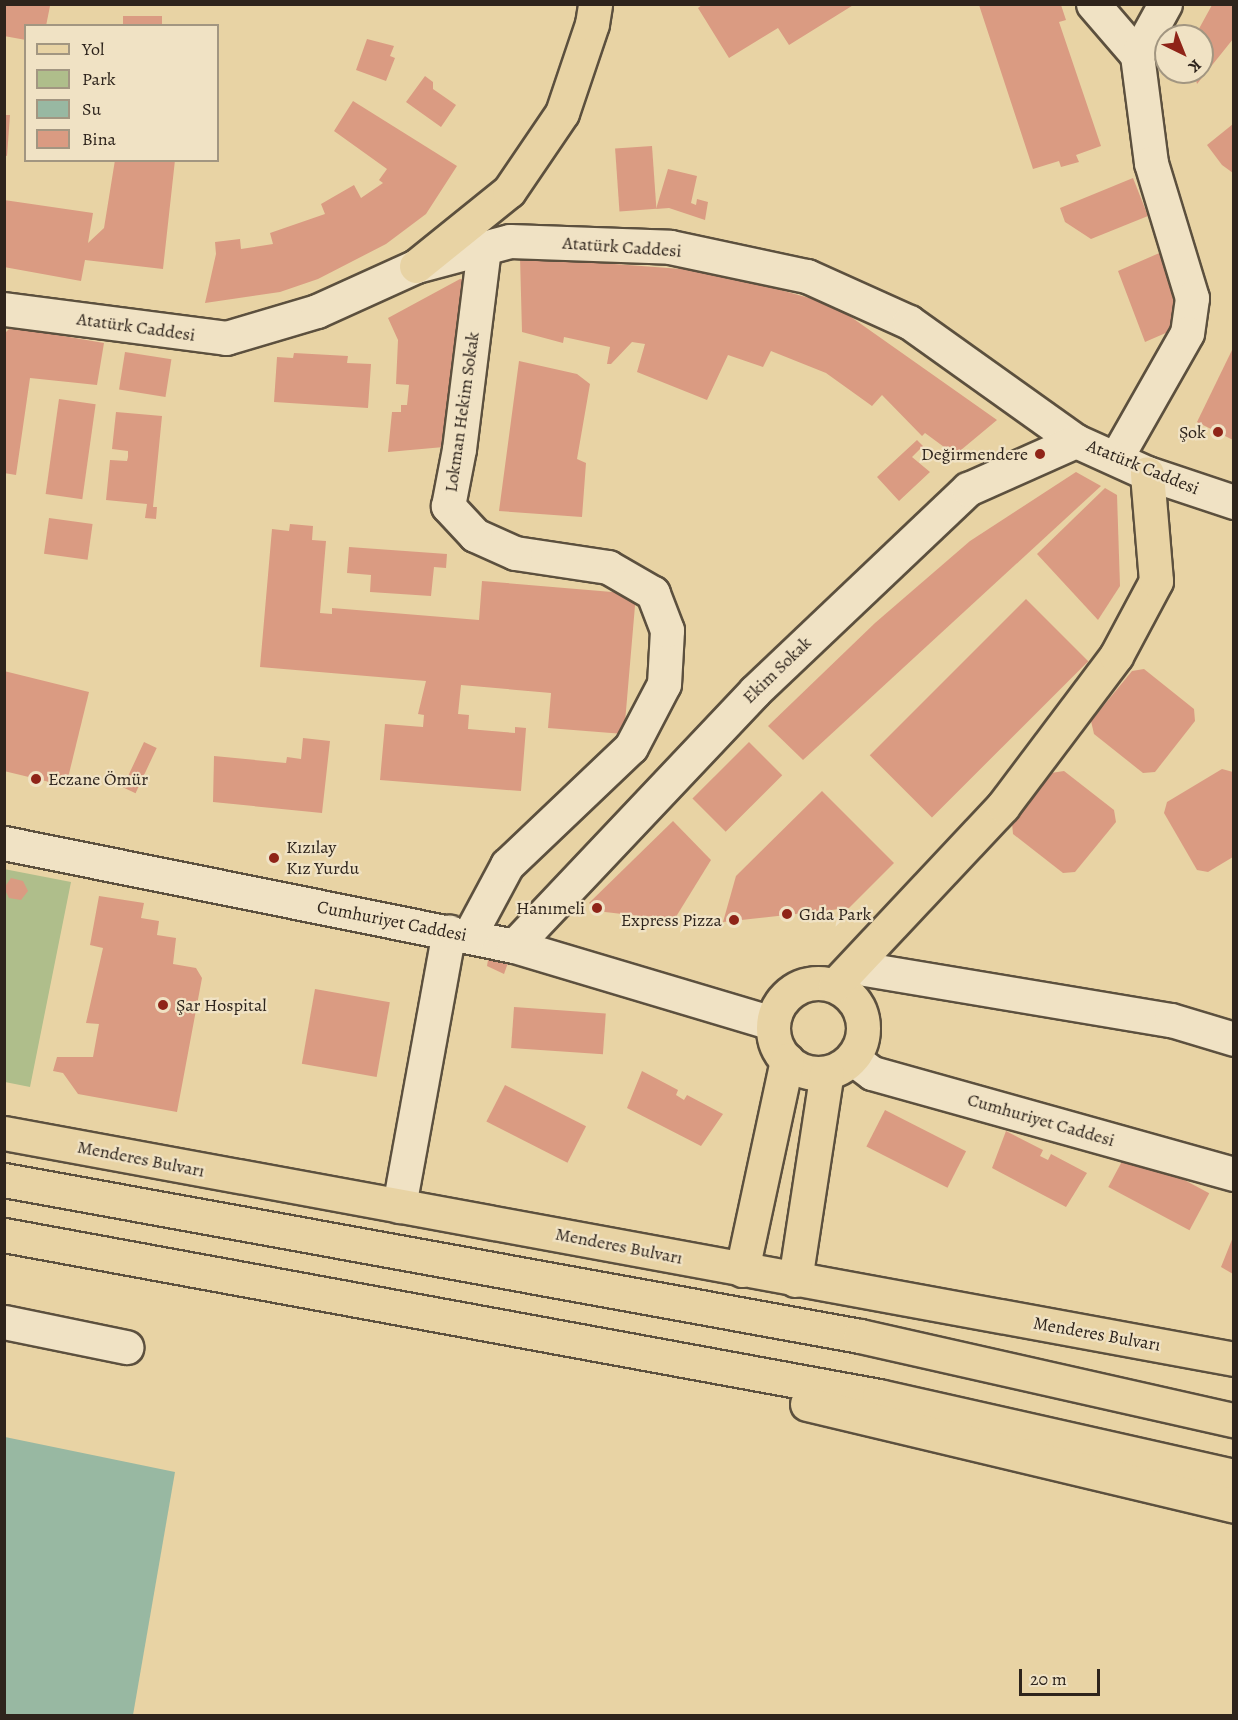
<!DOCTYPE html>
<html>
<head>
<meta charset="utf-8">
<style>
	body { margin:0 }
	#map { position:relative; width:1238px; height:1720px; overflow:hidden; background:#e8d3a4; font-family:Alegreya,serif }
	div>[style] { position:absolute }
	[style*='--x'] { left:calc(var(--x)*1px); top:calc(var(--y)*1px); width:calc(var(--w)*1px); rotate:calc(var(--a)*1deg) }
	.green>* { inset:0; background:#afbe8b }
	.water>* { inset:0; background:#98b8a2 }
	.building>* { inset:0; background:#da9b82; transform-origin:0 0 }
	.roads { filter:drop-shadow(2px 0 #5c503e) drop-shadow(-2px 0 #5c503e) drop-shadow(0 2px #5c503e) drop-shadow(0 -2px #5c503e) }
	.minor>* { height:33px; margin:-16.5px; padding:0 16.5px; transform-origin:16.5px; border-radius:16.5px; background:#f0e2c4 }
	.major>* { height:33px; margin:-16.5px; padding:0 16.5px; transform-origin:16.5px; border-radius:16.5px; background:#e8d3a4 }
	.major>.ring { margin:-16.5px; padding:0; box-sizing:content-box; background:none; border:33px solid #e8d3a4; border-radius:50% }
	.highway>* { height:33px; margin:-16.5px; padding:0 16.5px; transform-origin:16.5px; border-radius:16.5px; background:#e8d3a4 }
	.dots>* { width:16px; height:16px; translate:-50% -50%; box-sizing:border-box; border:3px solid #f0e2c4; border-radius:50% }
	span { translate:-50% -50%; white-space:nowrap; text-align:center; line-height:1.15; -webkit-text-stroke:4.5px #f0e2c4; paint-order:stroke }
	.street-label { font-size:18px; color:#2e241c }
	.poi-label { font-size:18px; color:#2e241c }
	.right { translate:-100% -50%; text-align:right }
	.left { translate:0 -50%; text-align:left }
	.frame { position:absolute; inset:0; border:6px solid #2e241c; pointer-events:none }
	.legend { position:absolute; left:24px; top:24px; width:195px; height:138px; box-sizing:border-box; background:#f0e2c4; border:2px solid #a29681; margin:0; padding:8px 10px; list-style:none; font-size:18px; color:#2e241c }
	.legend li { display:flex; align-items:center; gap:12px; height:30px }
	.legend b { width:30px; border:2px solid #a29681 }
	.north { position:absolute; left:1154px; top:24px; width:60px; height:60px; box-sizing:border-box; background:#f0e2c4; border:2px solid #a29681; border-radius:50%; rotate:137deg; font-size:16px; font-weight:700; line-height:24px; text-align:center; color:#2e241c }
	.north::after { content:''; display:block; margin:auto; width:21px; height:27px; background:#8f2418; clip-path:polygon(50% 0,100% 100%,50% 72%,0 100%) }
	.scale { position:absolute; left:1019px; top:1669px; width:81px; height:27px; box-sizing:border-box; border:3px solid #2e241c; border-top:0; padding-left:8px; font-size:18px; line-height:21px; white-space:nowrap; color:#2e241c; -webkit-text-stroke:4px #f0e2c4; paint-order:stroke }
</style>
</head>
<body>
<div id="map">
	<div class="green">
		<i style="clip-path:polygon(4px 869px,71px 882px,30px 1087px,5px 1082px)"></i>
	</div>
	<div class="water">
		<i style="clip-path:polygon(5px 1437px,175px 1472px,133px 1715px,5px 1715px)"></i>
	</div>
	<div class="building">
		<i style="clip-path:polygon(4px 4px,50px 6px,46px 26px,26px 26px,26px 40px,4px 36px)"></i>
		<i style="clip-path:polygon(703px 4px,855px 4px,789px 45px,778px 28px,729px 58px,698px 8px)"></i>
		<i style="clip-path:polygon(979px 5px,1061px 5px,1066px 20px,1059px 22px,1101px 146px,1076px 155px,1079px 162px,1061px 167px,1059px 161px,1033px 169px)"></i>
		<i style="clip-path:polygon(1212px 5px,1233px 5px,1233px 39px,1197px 84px,1194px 72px,1202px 72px,1202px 36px,1195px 36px)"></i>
		<i style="left:123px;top:16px;width:39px;height:10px"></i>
		<i style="clip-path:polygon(367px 39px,394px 46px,390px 56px,395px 58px,386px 81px,356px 70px)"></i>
		<i style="clip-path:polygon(425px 76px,433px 82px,433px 89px,456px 105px,441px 127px,406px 102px)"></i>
		<i style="clip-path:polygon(353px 101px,457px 166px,426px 214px,386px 244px,318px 279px,280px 292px,205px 303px,216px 254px,215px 242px,240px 239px,241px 249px,273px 244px,270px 233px,325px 214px,321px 204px,354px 185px,361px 198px,383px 183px,379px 180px,387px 169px,334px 131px)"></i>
		<i style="clip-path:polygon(4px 115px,10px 115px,7px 156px,4px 155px)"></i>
		<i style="clip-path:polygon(1233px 124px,1233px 173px,1222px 165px,1207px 145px)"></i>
		<i style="left:652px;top:146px;width:63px;height:37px;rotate:86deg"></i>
		<i style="clip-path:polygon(115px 160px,175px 160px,163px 269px,85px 260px,81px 281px,4px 267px,4px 200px,93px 213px,88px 243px,104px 228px)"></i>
		<i style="clip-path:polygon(668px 169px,697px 176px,691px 203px,696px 205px,697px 199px,708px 202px,705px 220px,669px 208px,656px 209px)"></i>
		<i style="clip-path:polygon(1133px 178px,1148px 216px,1091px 239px,1065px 222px,1060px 208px)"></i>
		<i style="clip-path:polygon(1164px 251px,1180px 305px,1174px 308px,1176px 314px,1168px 332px,1145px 342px,1118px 271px)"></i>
		<i style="clip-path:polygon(520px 257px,695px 270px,696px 266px,834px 305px,997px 420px,955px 455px,925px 433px,922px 436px,882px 395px,872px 406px,826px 373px,771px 351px,763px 367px,728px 355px,707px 400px,637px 372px,645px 344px,632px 342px,611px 364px,607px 364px,610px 347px,564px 337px,563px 343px,522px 332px)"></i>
		<i style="clip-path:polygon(460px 279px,465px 280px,455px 446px,388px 452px,392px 412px,401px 412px,401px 405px,407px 405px,409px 385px,396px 384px,398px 340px,388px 318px)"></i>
		<i style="clip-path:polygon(11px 327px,104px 343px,97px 385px,30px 378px,16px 475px,4px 473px,4px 334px)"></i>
		<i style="clip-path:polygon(1233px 348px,1233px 440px,1197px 422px)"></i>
		<i style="left:125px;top:352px;width:47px;height:38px;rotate:9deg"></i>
		<i style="clip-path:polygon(294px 353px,348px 356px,347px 363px,371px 364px,368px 408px,274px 402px,277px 357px,293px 358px)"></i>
		<i style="clip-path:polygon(519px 361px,577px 374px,590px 384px,577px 459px,586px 463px,582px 517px,499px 511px)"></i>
		<i style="left:59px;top:399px;width:37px;height:96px;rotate:8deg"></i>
		<i style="clip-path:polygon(116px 412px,162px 416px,153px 507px,157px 507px,156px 519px,145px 518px,147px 504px,106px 500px,110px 460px,127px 461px,128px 457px,128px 451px,112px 449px)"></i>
		<i style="clip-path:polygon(917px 440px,923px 446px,912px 457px,930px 472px,899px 501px,877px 477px)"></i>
		<i style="clip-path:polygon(1076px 472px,1101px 486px,803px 760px,768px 726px,875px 623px,970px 541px)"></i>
		<i style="clip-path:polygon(1105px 488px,1117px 495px,1120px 586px,1098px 620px,1037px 554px)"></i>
		<i style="left:49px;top:518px;width:44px;height:36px;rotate:8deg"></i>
		<i style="clip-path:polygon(290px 524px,313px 526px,312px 540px,326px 541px,320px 613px,332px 614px,332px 608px,479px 620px,482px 581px,636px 594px,624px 734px,548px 728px,551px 693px,461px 685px,458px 714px,469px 715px,468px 729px,515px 733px,515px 727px,526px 728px,521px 791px,380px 780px,385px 724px,423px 727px,424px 715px,418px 714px,426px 681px,260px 667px,272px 529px,289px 531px)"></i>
		<i style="clip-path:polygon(349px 547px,447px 554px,446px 568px,434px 567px,431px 596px,370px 592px,371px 575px,347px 573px)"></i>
		<i style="left:1026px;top:599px;width:88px;height:221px;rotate:45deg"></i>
		<i style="clip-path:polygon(1144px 669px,1194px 709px,1195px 721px,1155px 772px,1143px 773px,1094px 734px,1091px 721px,1132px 671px)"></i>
		<i style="clip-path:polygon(4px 671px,89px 692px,66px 786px,4px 771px)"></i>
		<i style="clip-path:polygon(303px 738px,330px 741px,322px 813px,213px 802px,214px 756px,286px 763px,287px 757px,301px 759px)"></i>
		<i style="left:144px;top:742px;width:14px;height:50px;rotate:25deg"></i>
		<i style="left:749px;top:742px;width:47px;height:80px;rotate:45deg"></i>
		<i style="clip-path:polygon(1222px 769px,1233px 772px,1233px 857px,1208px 872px,1197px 870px,1164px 813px,1167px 802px)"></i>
		<i style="clip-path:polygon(1064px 771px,1114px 810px,1116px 822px,1075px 872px,1063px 873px,1013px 834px,1012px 823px,1051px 773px)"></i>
		<i style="clip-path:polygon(822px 791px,894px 863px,849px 908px,723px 922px,736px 876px)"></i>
		<i style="clip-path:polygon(673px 821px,711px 860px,674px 920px,605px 912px,589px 903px)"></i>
		<i style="clip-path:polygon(11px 878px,23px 881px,28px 891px,21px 900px,9px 898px,4px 888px)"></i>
		<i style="clip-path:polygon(99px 896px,144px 903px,141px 918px,159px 921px,157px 935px,176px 938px,173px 964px,196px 968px,202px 978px,177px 1112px,78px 1094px,63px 1073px,53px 1071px,57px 1057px,93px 1057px,99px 1024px,86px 1023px,103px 948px,90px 945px)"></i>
		<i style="clip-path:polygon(489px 954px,509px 960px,504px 974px,487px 966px)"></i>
		<i style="left:315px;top:989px;width:76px;height:76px;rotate:10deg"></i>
		<i style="left:514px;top:1007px;width:92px;height:41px;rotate:4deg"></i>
		<i style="clip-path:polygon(642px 1071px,678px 1090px,676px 1095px,684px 1100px,687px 1095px,723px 1114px,701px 1146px,627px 1108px)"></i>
		<i style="left:505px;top:1085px;width:91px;height:41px;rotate:27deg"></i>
		<i style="left:885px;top:1110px;width:91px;height:41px;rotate:27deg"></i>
		<i style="clip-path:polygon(1006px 1131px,1043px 1150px,1040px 1156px,1048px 1160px,1051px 1154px,1087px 1173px,1066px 1207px,992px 1168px)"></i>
		<i style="left:1128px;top:1150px;width:92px;height:42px;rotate:28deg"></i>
		<i style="clip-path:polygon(1233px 1237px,1233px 1274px,1221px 1267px)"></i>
	</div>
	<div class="roads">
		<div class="minor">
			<i style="--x:1093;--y:4;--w:67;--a:49.2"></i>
			<i style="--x:1137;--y:55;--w:109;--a:82.6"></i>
			<i style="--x:1151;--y:163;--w:141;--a:73.1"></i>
			<i style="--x:1192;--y:298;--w:35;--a:98"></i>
			<i style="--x:1187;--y:333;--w:144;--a:119.6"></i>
			<i style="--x:1137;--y:55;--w:58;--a:-61.2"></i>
			<i style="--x:4;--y:309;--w:224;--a:7.4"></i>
			<i style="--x:226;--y:338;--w:95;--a:-16.5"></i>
			<i style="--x:317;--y:311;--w:109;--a:-24.4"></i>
			<i style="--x:416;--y:266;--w:97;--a:-14.9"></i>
			<i style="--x:510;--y:241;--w:160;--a:2.1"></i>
			<i style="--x:670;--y:247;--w:140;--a:12"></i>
			<i style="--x:807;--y:276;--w:112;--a:24.3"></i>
			<i style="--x:909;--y:322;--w:205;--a:35.5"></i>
			<i style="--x:1076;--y:441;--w:78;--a:24.3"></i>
			<i style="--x:1147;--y:473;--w:92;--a:18.4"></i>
			<i style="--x:4;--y:843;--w:520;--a:11.42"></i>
			<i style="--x:514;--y:946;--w:270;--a:16.6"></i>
			<i style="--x:469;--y:936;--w:81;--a:-61.8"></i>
			<i style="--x:507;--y:865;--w:171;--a:-43.6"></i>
			<i style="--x:631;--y:747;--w:71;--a:-62.4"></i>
			<i style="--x:664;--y:684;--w:54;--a:-86.8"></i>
			<i style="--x:667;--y:630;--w:40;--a:-111"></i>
			<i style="--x:653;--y:593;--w:52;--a:-150"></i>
			<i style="--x:608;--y:567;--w:94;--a:-171.4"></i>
			<i style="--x:515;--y:553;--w:44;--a:-155.8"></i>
			<i style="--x:475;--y:535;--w:40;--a:-133"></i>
			<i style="--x:448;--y:506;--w:58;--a:-79.1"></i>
			<i style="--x:459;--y:449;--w:203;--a:-82.9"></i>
			<i style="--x:514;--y:946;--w:351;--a:-46.6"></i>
			<i style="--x:755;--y:691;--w:294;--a:-43.5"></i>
			<i style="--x:968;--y:489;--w:118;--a:-24"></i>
			<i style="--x:853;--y:967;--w:322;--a:9.5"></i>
			<i style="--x:1171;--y:1020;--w:66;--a:16.8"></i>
			<i style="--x:852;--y:1058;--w:25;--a:37"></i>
			<i style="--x:872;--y:1073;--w:376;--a:15.6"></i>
			<i style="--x:399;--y:1206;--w:279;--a:-79.7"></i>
			<i style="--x:4;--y:1322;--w:125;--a:11.6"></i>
		</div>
		<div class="major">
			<i style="--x:416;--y:266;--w:119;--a:-38.9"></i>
			<i style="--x:509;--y:191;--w:94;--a:-55.8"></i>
			<i style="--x:562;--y:113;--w:94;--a:-71.4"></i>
			<i style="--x:592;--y:24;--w:20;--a:-81"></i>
			<i class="ring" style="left:773px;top:983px;width:57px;height:57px"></i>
			<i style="--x:835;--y:985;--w:245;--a:-46.8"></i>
			<i style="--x:1003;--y:806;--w:188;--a:-53"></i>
			<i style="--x:1116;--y:656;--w:85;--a:-61.9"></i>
			<i style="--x:1156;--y:581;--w:108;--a:-94.8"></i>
			<i style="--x:4;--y:1133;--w:1251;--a:10.41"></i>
			<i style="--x:742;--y:1270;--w:215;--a:-77.9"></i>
			<i style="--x:795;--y:1280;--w:210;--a:-81.3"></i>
		</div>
		<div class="highway">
			<i style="--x:4;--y:1180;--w:870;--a:10.33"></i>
			<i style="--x:860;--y:1336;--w:383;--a:12.7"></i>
			<i style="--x:4;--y:1235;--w:890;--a:10.43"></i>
			<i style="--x:879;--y:1396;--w:364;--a:12.7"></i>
			<i style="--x:807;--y:1404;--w:439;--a:13.4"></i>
		</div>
	</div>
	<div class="dots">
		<i style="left:1218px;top:432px;background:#8f2418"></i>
		<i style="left:1040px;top:454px;background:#8f2418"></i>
		<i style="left:36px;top:779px;background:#8f2418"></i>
		<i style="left:274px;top:858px;background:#8f2418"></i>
		<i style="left:597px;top:908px;background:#8f2418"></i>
		<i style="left:787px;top:914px;background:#8f2418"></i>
		<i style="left:734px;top:920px;background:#8f2418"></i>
		<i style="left:163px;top:1005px;background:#8f2418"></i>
	</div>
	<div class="street-label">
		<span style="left:622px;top:247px;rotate:4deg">Atatürk Caddesi</span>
		<span style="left:136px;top:327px;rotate:8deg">Atatürk Caddesi</span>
		<span style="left:462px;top:412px;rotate:-82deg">Lokman Hekim Sokak</span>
		<span style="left:1143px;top:467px;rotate:22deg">Atatürk Caddesi</span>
		<span style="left:777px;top:670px;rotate:-44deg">Ekim Sokak</span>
		<span style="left:392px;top:921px;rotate:11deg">Cumhuriyet Caddesi</span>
		<span style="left:1041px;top:1120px;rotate:16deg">Cumhuriyet Caddesi</span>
		<span style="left:141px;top:1159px;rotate:11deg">Menderes Bulvarı</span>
		<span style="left:619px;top:1246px;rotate:11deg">Menderes Bulvarı</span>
		<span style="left:1097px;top:1334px;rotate:10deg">Menderes Bulvarı</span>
	</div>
	<div class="poi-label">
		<span class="right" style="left:1206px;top:432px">Şok</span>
		<span class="right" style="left:1028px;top:454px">Değirmendere</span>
		<span class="left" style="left:48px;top:779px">Eczane Ömür</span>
		<span class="left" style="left:286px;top:858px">Kızılay<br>Kız Yurdu</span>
		<span class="right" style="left:585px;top:908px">Hanımeli</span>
		<span class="left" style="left:799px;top:914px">Gıda Park</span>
		<span class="right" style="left:722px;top:920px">Express Pizza</span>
		<span class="left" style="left:176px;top:1005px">Şar Hospital</span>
	</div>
	<div class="frame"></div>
	<ul class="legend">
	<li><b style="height:8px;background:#e8d3a4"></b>Yol</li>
	<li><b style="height:16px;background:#afbe8b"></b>Park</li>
	<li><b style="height:16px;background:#98b8a2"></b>Su</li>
	<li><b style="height:16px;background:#da9b82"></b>Bina</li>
	</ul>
	<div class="north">K</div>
	<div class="scale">20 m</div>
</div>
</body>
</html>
